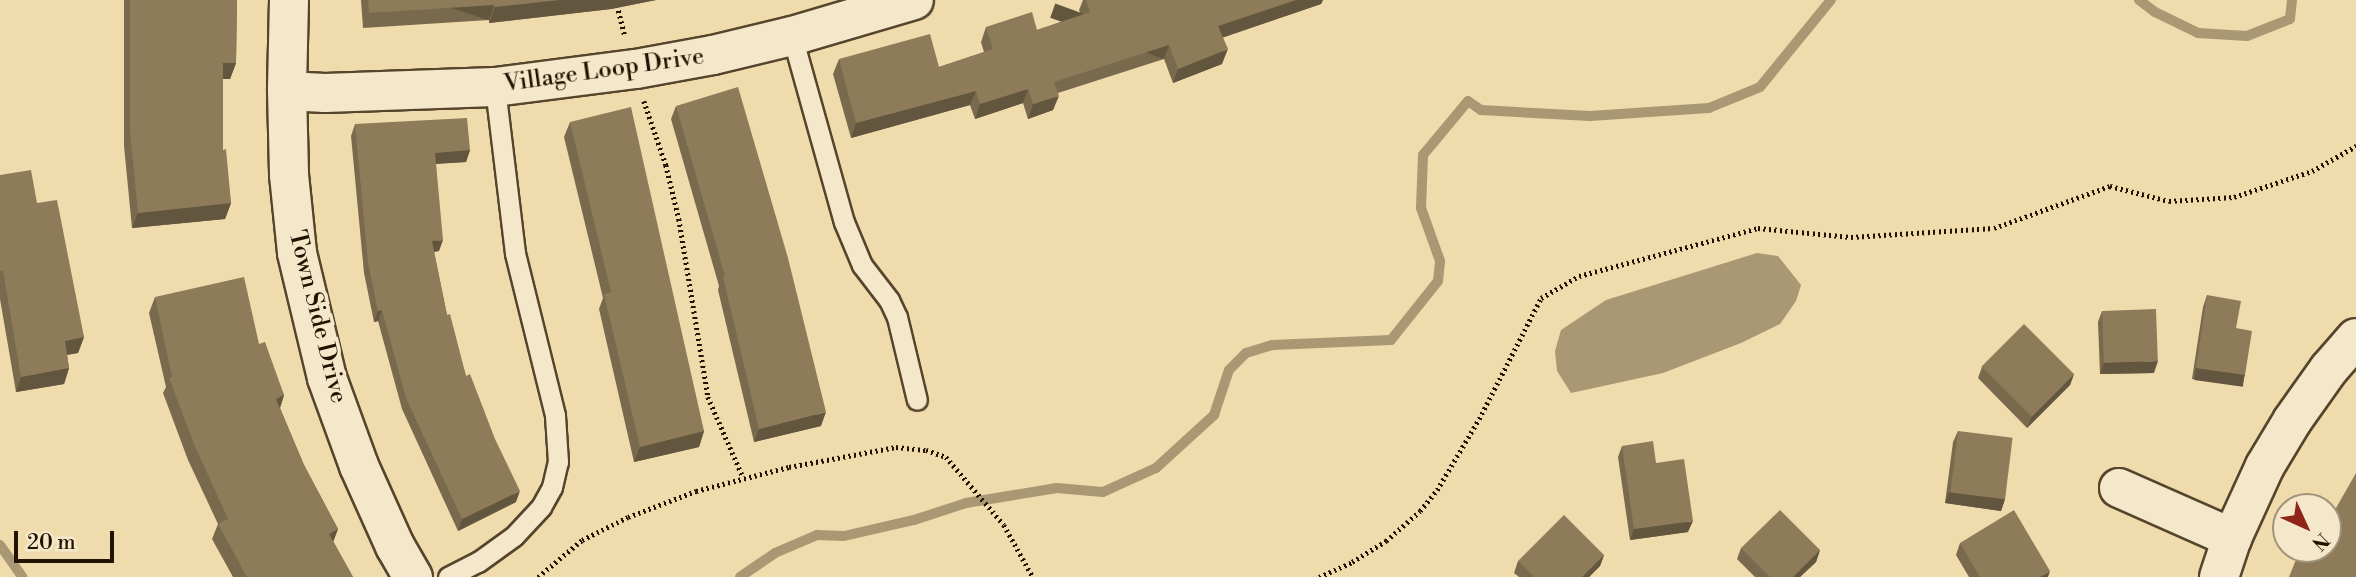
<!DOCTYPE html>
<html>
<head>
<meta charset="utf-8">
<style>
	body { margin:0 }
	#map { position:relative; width:2356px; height:577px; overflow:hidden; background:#f0dbad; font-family:"Libre Bodoni",serif }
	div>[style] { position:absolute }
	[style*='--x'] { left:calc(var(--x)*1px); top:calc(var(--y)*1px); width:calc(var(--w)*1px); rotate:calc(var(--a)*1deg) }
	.water>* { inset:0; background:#aa9773 }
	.stream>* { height:10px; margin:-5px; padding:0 5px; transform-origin:5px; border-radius:5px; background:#aa9773 }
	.path>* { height:4.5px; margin-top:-2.25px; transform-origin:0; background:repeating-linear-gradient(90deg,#211301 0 2px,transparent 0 5.5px) }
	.roads { filter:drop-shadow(2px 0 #55452c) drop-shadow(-2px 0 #55452c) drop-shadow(0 2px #55452c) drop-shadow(0 -2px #55452c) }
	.lane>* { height:19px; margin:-9.5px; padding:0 9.5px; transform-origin:9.5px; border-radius:9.5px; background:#f5e8ca }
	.street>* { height:38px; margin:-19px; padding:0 19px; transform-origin:19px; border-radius:19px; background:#f5e8ca }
	.wall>* { inset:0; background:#796a4d }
	.shaded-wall>* { inset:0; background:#63563f; transform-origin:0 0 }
	.building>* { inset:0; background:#8d7b5a; transform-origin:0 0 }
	span { translate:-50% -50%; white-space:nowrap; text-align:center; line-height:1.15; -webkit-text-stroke:7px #f5e8ca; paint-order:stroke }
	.street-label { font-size:24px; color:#211301 }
	.north { position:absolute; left:2272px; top:493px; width:70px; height:70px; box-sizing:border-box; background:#f5e8ca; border:2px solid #a0937a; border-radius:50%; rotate:135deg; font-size:19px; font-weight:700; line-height:28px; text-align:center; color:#211301 }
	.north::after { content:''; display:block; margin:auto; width:24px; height:32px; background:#8f2418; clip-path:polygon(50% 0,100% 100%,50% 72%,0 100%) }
	.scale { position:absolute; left:14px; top:531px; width:100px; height:32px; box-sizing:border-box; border:4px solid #211301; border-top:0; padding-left:9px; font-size:21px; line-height:24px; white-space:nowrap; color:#211301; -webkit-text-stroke:5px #f5e8ca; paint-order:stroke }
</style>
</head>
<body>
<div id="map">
	<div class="water">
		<i style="clip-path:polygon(1757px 253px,1778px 256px,1801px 285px,1796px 301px,1780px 324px,1741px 343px,1663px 373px,1571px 393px,1557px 371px,1555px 351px,1561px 330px,1606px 300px)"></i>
	</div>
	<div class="stream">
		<i style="--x:2139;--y:0;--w:20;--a:37"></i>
		<i style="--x:2155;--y:12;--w:48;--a:26"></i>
		<i style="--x:2198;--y:33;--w:49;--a:3.5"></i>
		<i style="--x:2247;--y:36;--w:46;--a:-21.6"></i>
		<i style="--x:2290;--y:19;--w:19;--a:-84"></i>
		<i style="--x:0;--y:545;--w:39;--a:55"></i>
		<i style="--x:740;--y:577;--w:42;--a:-34.4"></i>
		<i style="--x:775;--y:553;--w:46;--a:-23.2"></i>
		<i style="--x:817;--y:535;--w:27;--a:2"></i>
		<i style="--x:844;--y:536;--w:72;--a:-12.9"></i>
		<i style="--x:914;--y:520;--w:55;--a:-18.1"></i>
		<i style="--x:966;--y:503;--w:92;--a:-9.4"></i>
		<i style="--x:1057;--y:488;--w:46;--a:5"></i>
		<i style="--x:1103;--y:492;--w:58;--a:-24.4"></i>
		<i style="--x:1156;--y:468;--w:79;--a:-42.4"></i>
		<i style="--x:1214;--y:415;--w:47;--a:-71.6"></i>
		<i style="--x:1229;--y:370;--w:24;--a:-45"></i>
		<i style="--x:1246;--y:353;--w:27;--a:-17"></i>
		<i style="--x:1272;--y:345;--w:119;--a:-2.4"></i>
		<i style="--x:1391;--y:340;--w:75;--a:-51.5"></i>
		<i style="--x:1438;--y:281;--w:20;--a:-84"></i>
		<i style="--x:1440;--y:261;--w:56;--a:-109.7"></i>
		<i style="--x:1421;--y:208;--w:53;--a:-87.8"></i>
		<i style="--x:1423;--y:155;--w:70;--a:-50.2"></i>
		<i style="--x:1468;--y:101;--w:16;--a:35"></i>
		<i style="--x:1481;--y:110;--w:109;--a:3.2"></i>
		<i style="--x:1590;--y:116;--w:119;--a:-3.8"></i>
		<i style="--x:1709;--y:108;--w:55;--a:-22.4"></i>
		<i style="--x:1760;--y:87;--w:112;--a:-50.8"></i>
	</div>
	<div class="path">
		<i style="--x:616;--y:0;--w:37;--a:76"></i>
		<i style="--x:644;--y:101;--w:68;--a:71"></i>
		<i style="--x:666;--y:165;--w:56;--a:76.5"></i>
		<i style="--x:679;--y:219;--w:180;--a:80.7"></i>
		<i style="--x:708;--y:397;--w:87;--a:66.4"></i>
		<i style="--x:538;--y:577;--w:57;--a:-40.1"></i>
		<i style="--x:582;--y:540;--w:51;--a:-26.6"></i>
		<i style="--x:628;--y:517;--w:73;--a:-20.9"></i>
		<i style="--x:696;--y:491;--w:96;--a:-14.5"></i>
		<i style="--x:789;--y:467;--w:109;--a:-10.6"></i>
		<i style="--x:896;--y:447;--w:30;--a:6"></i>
		<i style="--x:926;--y:450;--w:21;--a:19"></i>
		<i style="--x:946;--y:457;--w:89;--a:49.5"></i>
		<i style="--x:1004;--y:525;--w:60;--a:60.9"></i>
		<i style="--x:1319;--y:577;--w:36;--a:-24"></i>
		<i style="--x:1352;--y:562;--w:40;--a:-32"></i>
		<i style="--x:1386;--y:541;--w:45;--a:-41.4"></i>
		<i style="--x:1420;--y:511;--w:27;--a:-51"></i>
		<i style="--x:1437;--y:490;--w:82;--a:-59.4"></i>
		<i style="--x:1479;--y:419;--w:136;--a:-62.9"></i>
		<i style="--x:1541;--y:298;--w:44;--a:-30.1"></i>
		<i style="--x:1579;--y:276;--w:185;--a:-15"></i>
		<i style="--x:1758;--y:228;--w:93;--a:5.5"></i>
		<i style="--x:1851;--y:237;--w:143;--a:-3.6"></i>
		<i style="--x:1994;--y:228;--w:123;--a:-19.9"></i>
		<i style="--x:2110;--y:186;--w:61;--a:14.3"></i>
		<i style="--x:2169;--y:201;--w:65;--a:-3.5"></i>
		<i style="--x:2234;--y:197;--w:82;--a:-18.4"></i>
		<i style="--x:2312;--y:171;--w:51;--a:-29.6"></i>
	</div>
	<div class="roads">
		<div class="lane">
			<i style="--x:792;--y:36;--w:193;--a:74.4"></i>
			<i style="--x:844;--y:222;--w:47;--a:67.3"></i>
			<i style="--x:862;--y:265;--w:44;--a:52.4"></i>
			<i style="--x:889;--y:300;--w:19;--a:65"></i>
			<i style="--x:897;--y:317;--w:85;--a:76.5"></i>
			<i style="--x:448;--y:577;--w:34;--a:-27"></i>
			<i style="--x:478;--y:562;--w:44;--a:-35.8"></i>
			<i style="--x:514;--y:536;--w:40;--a:-47"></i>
			<i style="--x:541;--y:507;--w:23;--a:-61"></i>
			<i style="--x:552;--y:487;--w:26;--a:-77"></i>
			<i style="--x:558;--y:462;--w:47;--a:-93.7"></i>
			<i style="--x:555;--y:415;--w:167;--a:-103.9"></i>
			<i style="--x:515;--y:253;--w:167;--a:-96.9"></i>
		</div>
		<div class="street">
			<i style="--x:289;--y:0;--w:91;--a:91.3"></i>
			<i style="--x:287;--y:91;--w:84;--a:88.6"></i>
			<i style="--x:289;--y:175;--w:78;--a:84.1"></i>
			<i style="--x:297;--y:253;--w:129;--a:76.5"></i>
			<i style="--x:327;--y:378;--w:94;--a:70"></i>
			<i style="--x:359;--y:466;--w:88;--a:65.8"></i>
			<i style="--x:395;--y:546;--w:36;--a:60"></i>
			<i style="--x:287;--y:91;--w:38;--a:3"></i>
			<i style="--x:325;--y:93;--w:170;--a:-2"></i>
			<i style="--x:495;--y:87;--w:142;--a:-7.3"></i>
			<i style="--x:636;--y:69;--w:78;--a:-10.3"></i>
			<i style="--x:713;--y:55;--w:81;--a:-13.5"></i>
			<i style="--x:792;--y:36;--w:127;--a:-16.4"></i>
			<i style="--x:2119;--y:488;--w:124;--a:23.9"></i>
			<i style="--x:2219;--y:577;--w:41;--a:-71.6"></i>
			<i style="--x:2232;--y:538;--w:79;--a:-65.4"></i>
			<i style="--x:2265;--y:466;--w:52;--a:-59"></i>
			<i style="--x:2292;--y:421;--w:64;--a:-54.6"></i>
			<i style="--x:2329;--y:369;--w:41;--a:-48.9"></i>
		</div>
	</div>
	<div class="wall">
		<i style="clip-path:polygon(124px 0,237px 0,236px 63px,230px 79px,223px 79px,223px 150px,231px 203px,225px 219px,132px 228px,124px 146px)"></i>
		<i style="clip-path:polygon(361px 0,656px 0,611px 9px,489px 23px,489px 20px,363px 28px)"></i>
		<i style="clip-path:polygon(1083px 0,1323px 0,1321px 4px,1223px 37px,1222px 64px,1173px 83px,1164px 59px,1058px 93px,1053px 110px,1028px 119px,1023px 103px,975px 119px,970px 105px,851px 138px,833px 74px,839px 59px,939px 67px,984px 52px,981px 42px,986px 27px,1037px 30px,1081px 15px,1079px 10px)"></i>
		<i style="clip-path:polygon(676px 106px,821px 426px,754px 442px,718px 290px,719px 286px,671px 119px)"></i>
		<i style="clip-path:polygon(570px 122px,704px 431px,699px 447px,634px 462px,599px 309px,603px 298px,564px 137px)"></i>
		<i style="clip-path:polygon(355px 124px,470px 150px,466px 162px,436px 164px,439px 251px,434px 252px,447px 315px,466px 376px,516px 502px,458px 531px,402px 409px,378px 321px,374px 322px,364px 273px,351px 136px)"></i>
		<i style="clip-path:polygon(0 175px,37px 203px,84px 337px,78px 353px,67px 355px,69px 368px,64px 384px,16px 392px,0 299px)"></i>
		<i style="clip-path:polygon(2207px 295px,2236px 328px,2245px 375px,2241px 386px,2192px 379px,2203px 307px)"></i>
		<i style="clip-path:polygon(155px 297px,259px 344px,284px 395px,280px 408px,304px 465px,338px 529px,333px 541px,353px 577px,233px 577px,212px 539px,218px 524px,188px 460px,163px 393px,166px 387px,149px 313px)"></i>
		<i style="clip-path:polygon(2102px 311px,2154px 373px,2100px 374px,2098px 322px)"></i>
		<i style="clip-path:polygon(1982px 367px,2074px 374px,2070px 385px,2027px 428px,1978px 378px)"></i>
		<i style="clip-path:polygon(1958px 431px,2005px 499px,2001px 511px,1945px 503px,1953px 442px)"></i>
		<i style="clip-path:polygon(1622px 446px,1656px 463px,1688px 532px,1630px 540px,1618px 457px)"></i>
		<i style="clip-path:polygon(1960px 543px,2048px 577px,1969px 577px,1956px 555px)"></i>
		<i style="clip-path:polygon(1741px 548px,1820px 550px,1816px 562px,1800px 577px,1755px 577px,1737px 559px)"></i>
		<i style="clip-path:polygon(1604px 555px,1600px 566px,1589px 577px,1519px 577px,1514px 573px,1518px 561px)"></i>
	</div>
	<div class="shaded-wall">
		<i style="clip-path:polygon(559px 0,656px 0,611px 9px,489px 23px,495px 7px)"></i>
		<i style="clip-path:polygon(1296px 0,1323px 0,1321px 4px,1213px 41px,1218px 26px)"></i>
		<i style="left:494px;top:5px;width:16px;height:125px;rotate:108deg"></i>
		<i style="left:1169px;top:45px;width:15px;height:121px;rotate:110deg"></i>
		<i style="clip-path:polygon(1228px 49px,1222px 64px,1173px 83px,1178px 69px)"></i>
		<i style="clip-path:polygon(223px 63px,236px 63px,230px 79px,218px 79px)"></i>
		<i style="clip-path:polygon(1028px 89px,1023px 103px,975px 119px,980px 104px)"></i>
		<i style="clip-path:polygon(976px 91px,970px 105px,851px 138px,856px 123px)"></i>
		<i style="clip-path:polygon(1059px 96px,1053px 110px,1028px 119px,1033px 104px)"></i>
		<i style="clip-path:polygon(470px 150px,466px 162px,431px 164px,435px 153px)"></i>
		<i style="clip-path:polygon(231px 203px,225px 219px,132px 228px,138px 213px)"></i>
		<i style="clip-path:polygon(443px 240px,439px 251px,428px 252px,432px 241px)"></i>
		<i style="clip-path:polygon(382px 310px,378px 321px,374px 322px,378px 311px)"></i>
		<i style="clip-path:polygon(84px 337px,78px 353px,59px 356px,65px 341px)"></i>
		<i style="clip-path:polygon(2158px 361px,2154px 373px,2100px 374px,2104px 363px)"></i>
		<i style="clip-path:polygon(69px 368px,64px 384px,16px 392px,21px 377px)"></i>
		<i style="left:2196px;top:368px;width:49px;height:12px;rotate:8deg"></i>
		<i style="clip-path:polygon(2074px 374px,2070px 385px,2027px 428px,2032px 416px)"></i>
		<i style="clip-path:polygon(284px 395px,279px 411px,276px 399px)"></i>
		<i style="clip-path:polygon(826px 412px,821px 426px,754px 442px,759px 429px)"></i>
		<i style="clip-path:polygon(704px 431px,699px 447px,634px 462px,640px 447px)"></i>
		<i style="clip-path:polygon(520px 491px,516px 502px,458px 531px,462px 519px)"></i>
		<i style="clip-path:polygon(1949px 492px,2005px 499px,2001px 511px,1945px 503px)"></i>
		<i style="clip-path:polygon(1693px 521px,1688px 532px,1630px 540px,1634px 529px)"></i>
		<i style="clip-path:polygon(338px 529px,332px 545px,329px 534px)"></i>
		<i style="clip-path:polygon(1820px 550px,1816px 562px,1800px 577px,1793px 577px)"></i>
		<i style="clip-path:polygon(1604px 555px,1600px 566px,1589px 577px,1582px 577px)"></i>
		<i style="clip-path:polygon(2050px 571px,2048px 577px,2040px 577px)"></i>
	</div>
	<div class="building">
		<i style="clip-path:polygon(130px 0,237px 0,236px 63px,223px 63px,223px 150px,226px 149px,231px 203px,138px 213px,130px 131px)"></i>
		<i style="clip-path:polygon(368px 0,559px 0,495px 7px,494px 5px,369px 13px)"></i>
		<i style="clip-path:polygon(1086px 0,1296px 0,1218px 26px,1228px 49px,1178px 69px,1169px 45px,1054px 82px,1059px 96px,1033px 104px,1028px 89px,980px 104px,976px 91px,856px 123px,839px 59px,930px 34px,939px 67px,993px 49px,986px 27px,1032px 12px,1037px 30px,1090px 12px)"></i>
		<i style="clip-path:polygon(738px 87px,788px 258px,826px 412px,759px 429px,723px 277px,725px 276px,676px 106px)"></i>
		<i style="clip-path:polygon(631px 107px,704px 431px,640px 447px,604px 294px,611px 292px,570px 122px)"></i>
		<i style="clip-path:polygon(467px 118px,470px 150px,435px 153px,443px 240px,432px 241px,447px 315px,450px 314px,466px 376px,470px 374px,495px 439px,520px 491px,462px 519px,406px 398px,382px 310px,378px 311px,368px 262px,355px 124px)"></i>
		<i style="clip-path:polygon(31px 170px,37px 203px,57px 200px,84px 337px,65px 341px,69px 368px,21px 377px,3px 271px,0 271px,0 175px)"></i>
		<i style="clip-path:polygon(244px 277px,259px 344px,265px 342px,284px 395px,276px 399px,304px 465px,338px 529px,329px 534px,353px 577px,247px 577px,218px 524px,228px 519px,194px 444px,169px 378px,172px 377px,155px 297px)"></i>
		<i style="clip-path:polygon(2207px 295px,2241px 301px,2236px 328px,2252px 331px,2245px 375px,2196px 368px)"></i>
		<i style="left:2156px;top:309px;width:52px;height:54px;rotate:88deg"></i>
		<i style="left:2024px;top:324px;width:71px;height:60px;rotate:45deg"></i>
		<i style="left:1958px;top:431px;width:55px;height:62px;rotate:7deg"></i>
		<i style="clip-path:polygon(1653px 441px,1656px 463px,1684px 459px,1693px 521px,1634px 529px,1622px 446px)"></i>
		<i style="clip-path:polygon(2356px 473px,2356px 577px,2289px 577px,2299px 552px,2309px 556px,2313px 549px,2328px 549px,2328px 522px)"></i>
		<i style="clip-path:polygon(1780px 510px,1820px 550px,1793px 577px,1770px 577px,1741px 548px)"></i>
		<i style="clip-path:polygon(2014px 510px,2050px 571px,2040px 577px,1980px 577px,1960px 543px)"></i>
		<i style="clip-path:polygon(1564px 515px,1604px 555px,1582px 577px,1534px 577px,1518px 561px)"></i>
	</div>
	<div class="street-label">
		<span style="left:604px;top:71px;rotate:-8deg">Village Loop Drive</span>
		<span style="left:317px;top:317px;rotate:76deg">Town Side Drive</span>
	</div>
	<div class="north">N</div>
	<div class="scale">20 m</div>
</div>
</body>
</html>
